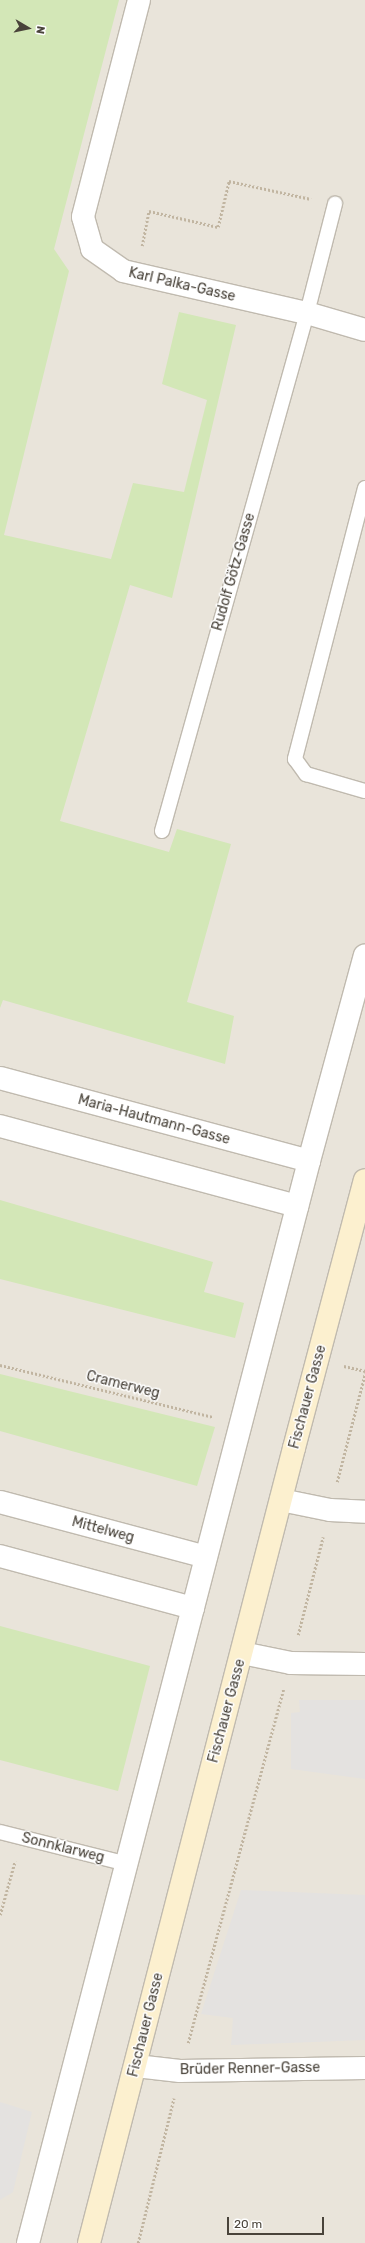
<!DOCTYPE html>
<html>
<head>
<meta charset="utf-8">
<style>
	body { margin:0 }
	#map { position:relative; width:365px; height:2243px; overflow:hidden; background:#f5f2ec; font-family:Rubik,sans-serif }
	div>[style] { position:absolute }
	[style*='--x'] { left:calc(var(--x)*1px); top:calc(var(--y)*1px); width:calc(var(--w)*1px); rotate:calc(var(--a)*1deg) }
	.residential>* { inset:0; background:#e9e4da; transform-origin:0 0 }
	.green>* { inset:0; background:#d3e7b7 }
	.parking>* { inset:0; background:#e4e2e0 }
	.path>* { height:2.5px; margin-top:-1.25px; transform-origin:0; background:repeating-linear-gradient(90deg,#c1b5a1 0 2px,transparent 0 4px) }
	.roads { filter:drop-shadow(1px 0 #c0baaf) drop-shadow(-1px 0 #c0baaf) drop-shadow(0 1px #c0baaf) drop-shadow(0 -1px #c0baaf) }
	.service>* { height:14px; margin:-7px; padding:0 7px; transform-origin:7px; border-radius:7px; background:#fff }
	.minor>* { height:22px; margin:-11px; padding:0 11px; transform-origin:11px; border-radius:11px; background:#fff }
	.secondary>* { height:22px; margin:-11px; padding:0 11px; transform-origin:11px; border-radius:11px; background:#fcf0cf }
	span { translate:-50% -50%; white-space:nowrap; text-align:center; line-height:1.15; -webkit-text-stroke:3px #fff; paint-order:stroke }
	.street-label { font-size:14px; color:#49433a }
	.north { position:absolute; left:8px; top:8px; width:40px; height:40px; -webkit-text-stroke:3px #fff; paint-order:stroke; rotate:99deg; font-size:11px; font-weight:700; line-height:16px; text-align:center; color:#49433a }
	.north::after { content:''; display:block; margin:auto; width:14px; height:18px; background:#49433a; clip-path:polygon(50% 0,100% 100%,50% 72%,0 100%) }
	.scale { position:absolute; left:227px; top:2217px; width:97px; height:18px; box-sizing:border-box; border:2px solid #49433a; border-top:0; padding-left:5px; font-size:12px; line-height:14px; white-space:nowrap; color:#49433a; -webkit-text-stroke:3px #fff; paint-order:stroke }
</style>
</head>
<body>
<div id="map">
	<div class="residential">
		<i style="left:0;top:0;width:365px;height:2243px"></i>
	</div>
	<div class="green">
		<i style="clip-path:polygon(0 0,119px 0,54px 249px,69px 271px,4px 535px,111px 559px,133px 483px,184px 492px,207px 400px,162px 384px,179px 312px,236px 325px,172px 598px,130px 585px,60px 821px,169px 852px,177px 829px,231px 844px,187px 1002px,234px 1016px,225px 1064px,3px 1000px,0 1008px)"></i>
		<i style="clip-path:polygon(0 1200px,213px 1262px,204px 1292px,244px 1303px,235px 1338px,0 1279px)"></i>
		<i style="clip-path:polygon(0 1374px,215px 1427px,197px 1486px,0 1431px)"></i>
		<i style="clip-path:polygon(0 1626px,150px 1666px,118px 1791px,0 1760px)"></i>
	</div>
	<div class="parking">
		<i style="clip-path:polygon(299px 1700px,365px 1700px,365px 1779px,291px 1769px,291px 1713px,300px 1712px)"></i>
		<i style="clip-path:polygon(241px 1890px,365px 1895px,365px 2040px,231px 2045px,233px 2018px,201px 2014px)"></i>
		<i style="clip-path:polygon(0 2102px,32px 2112px,13px 2192px,0 2200px)"></i>
	</div>
	<div class="path">
		<i style="--x:142;--y:246;--w:36;--a:-79"></i>
		<i style="--x:149;--y:211;--w:71;--a:13.1"></i>
		<i style="--x:218;--y:227;--w:47;--a:-76.6"></i>
		<i style="--x:229;--y:181;--w:84;--a:12.4"></i>
		<i style="--x:0;--y:1365;--w:219;--a:13.7"></i>
		<i style="--x:344;--y:1366;--w:22;--a:13"></i>
		<i style="--x:337;--y:1482;--w:112;--a:-75.5"></i>
		<i style="--x:298;--y:1635;--w:101;--a:-75.7"></i>
		<i style="--x:0;--y:1915;--w:56;--a:-74.5"></i>
		<i style="--x:188;--y:2043;--w:366;--a:-74.9"></i>
		<i style="--x:138;--y:2243;--w:149;--a:-76.1"></i>
	</div>
	<div class="roads">
		<div class="service">
			<i style="--x:365;--y:488;--w:280;--a:104.5"></i>
			<i style="--x:295;--y:759;--w:19;--a:54"></i>
			<i style="--x:306;--y:774;--w:61;--a:16.1"></i>
			<i style="--x:162;--y:831;--w:538;--a:-74.36"></i>
			<i style="--x:307;--y:313;--w:113;--a:-75.6"></i>
			<i style="--x:0;--y:1832;--w:131;--a:14.1"></i>
		</div>
		<div class="minor">
			<i style="--x:139;--y:0;--w:224;--a:104.5"></i>
			<i style="--x:83;--y:217;--w:33;--a:74"></i>
			<i style="--x:92;--y:249;--w:38;--a:35"></i>
			<i style="--x:123;--y:271;--w:189;--a:12.9"></i>
			<i style="--x:307;--y:313;--w:60;--a:16.3"></i>
			<i style="--x:0;--y:1078;--w:320;--a:15"></i>
			<i style="--x:0;--y:1126;--w:308;--a:15.1"></i>
			<i style="--x:281;--y:1500;--w:50;--a:11.5"></i>
			<i style="--x:330;--y:1510;--w:35;--a:3"></i>
			<i style="--x:0;--y:1502;--w:213;--a:14.9"></i>
			<i style="--x:0;--y:1556;--w:200;--a:15.1"></i>
			<i style="--x:242;--y:1653;--w:50;--a:11.5"></i>
			<i style="--x:291;--y:1663;--w:74;--a:0.8"></i>
			<i style="--x:136;--y:2066;--w:44;--a:6.5"></i>
			<i style="--x:180;--y:2071;--w:185;--a:-0.9"></i>
			<i style="--x:28;--y:2243;--w:1118;--a:-75.44"></i>
			<i style="--x:309;--y:1161;--w:213;--a:-74.8"></i>
		</div>
		<div class="secondary">
			<i style="--x:89;--y:2243;--w:821;--a:-75.54"></i>
			<i style="--x:294;--y:1448;--w:277;--a:-75.2"></i>
		</div>
	</div>
	<div class="street-label">
		<span style="left:182px;top:285px;rotate:13deg">Karl Palka-Gasse</span>
		<span style="left:234px;top:572px;rotate:-74deg">Rudolf Götz-Gasse</span>
		<span style="left:154px;top:1120px;rotate:15deg">Maria-Hautmann-Gasse</span>
		<span style="left:123px;top:1385px;rotate:14deg">Cramerweg</span>
		<span style="left:308px;top:1397px;rotate:-75deg">Fischauer Gasse</span>
		<span style="left:103px;top:1530px;rotate:15deg">Mittelweg</span>
		<span style="left:227px;top:1711px;rotate:-75deg">Fischauer Gasse</span>
		<span style="left:63px;top:1848px;rotate:14deg">Sonnklarweg</span>
		<span style="left:146px;top:2025px;rotate:-76deg">Fischauer Gasse</span>
		<span style="left:250px;top:2069px;rotate:-1deg">Brüder Renner-Gasse</span>
	</div>
	<div class="north">N</div>
	<div class="scale">20 m</div>
</div>
</body>
</html>
